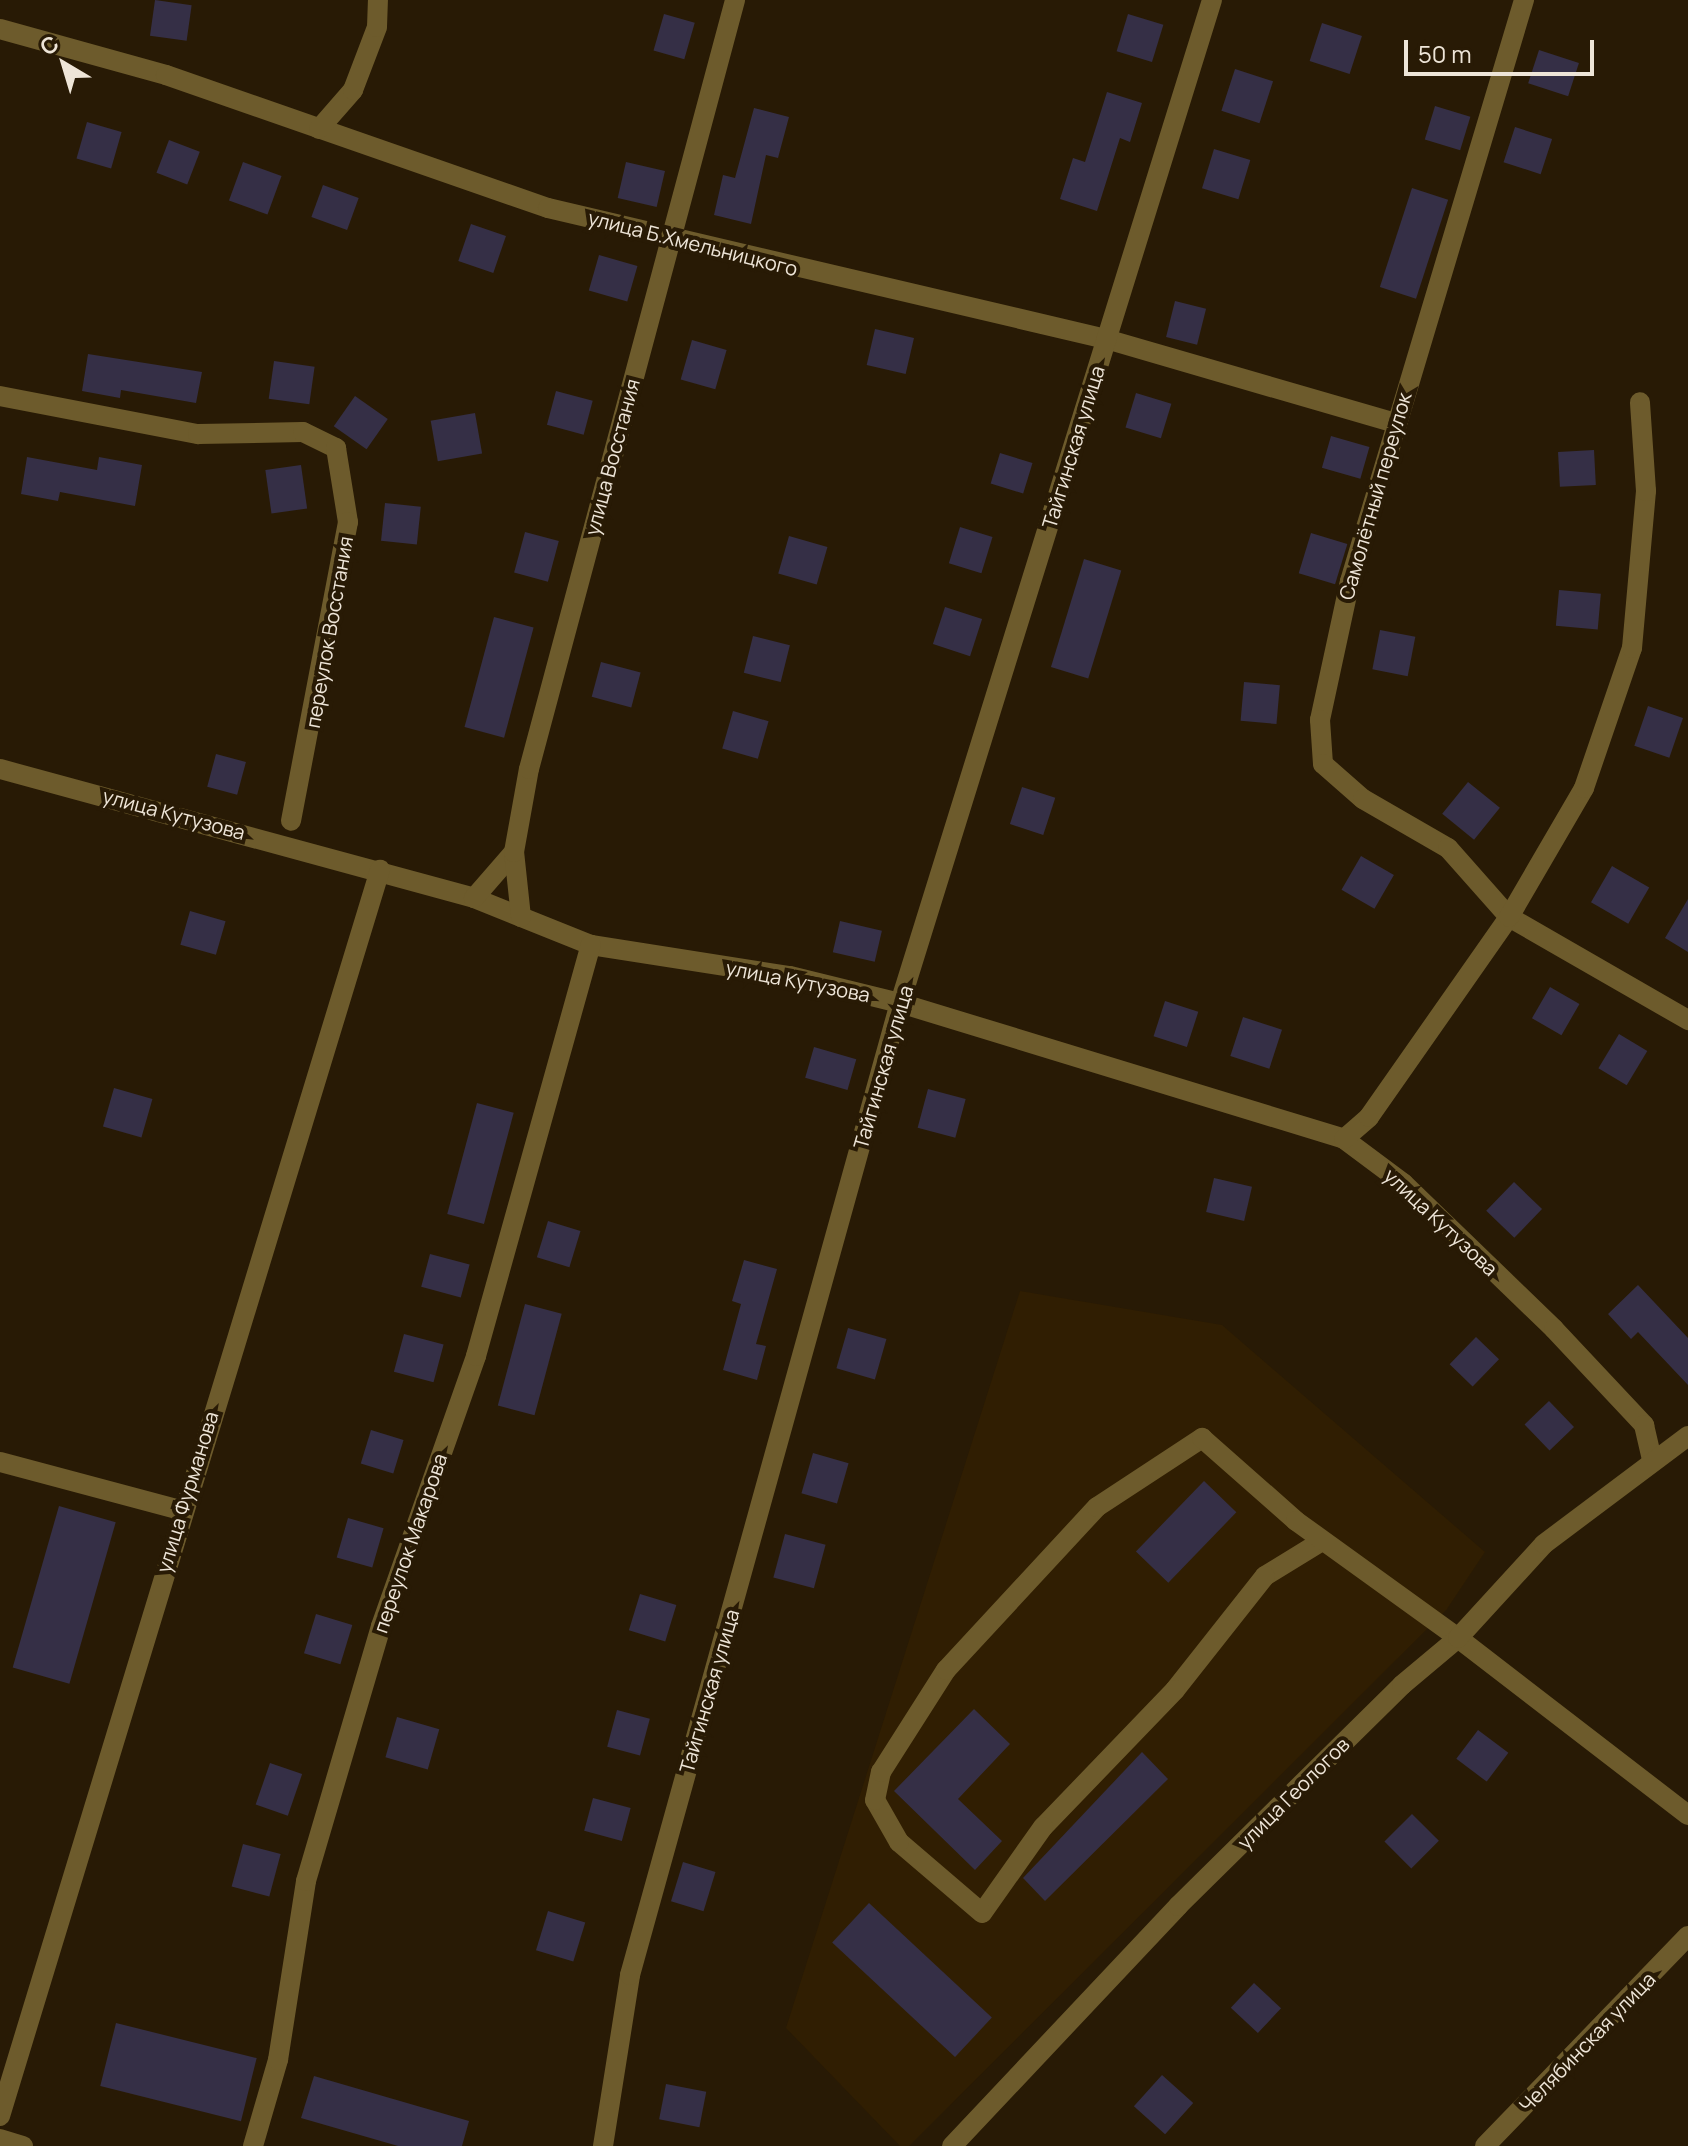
<!DOCTYPE html>
<html>
<head>
<meta charset="utf-8">
<style>
	body { margin:0 }
	#map { position:relative; width:1688px; height:2146px; overflow:hidden; background:#281a05; font-family:Manrope,sans-serif }
	div>[style] { position:absolute }
	[style*='--x'] { left:calc(var(--x)*1px); top:calc(var(--y)*1px); width:calc(var(--w)*1px); rotate:calc(var(--a)*1deg) }
	.built>* { inset:0; background:#301e02 }
	.building>* { inset:0; background:#352f46; transform-origin:0 0 }
	.minor>* { height:20px; margin:-10px; padding:0 10px; transform-origin:10px; border-radius:10px; background:#6d5b2c }
	span { translate:-50% -50%; white-space:nowrap; text-align:center; line-height:1.15; -webkit-text-stroke:8px #281a05; paint-order:stroke }
	.street-label { font-size:20px; color:#eee5d8 }
	.north { position:absolute; left:24px; top:24px; width:80px; height:80px; -webkit-text-stroke:6px #281a05; paint-order:stroke; rotate:322deg; font-size:22px; font-weight:700; line-height:32px; text-align:center; color:#eee5d8 }
	.north::after { content:''; display:block; margin:auto; width:28px; height:36px; background:#eee5d8; clip-path:polygon(50% 0,100% 100%,50% 72%,0 100%) }
	.scale { position:absolute; left:1404px; top:40px; width:190px; height:36px; box-sizing:border-box; border:4px solid #eee5d8; border-top:0; padding-left:10px; font-size:24px; line-height:28px; white-space:nowrap; color:#eee5d8; -webkit-text-stroke:6px #281a05; paint-order:stroke }
</style>
</head>
<body>
<div id="map">
	<div class="built">
		<i style="clip-path:polygon(1020px 1291px,1222px 1325px,1485px 1552px,1447px 1609px,909px 2146px,900px 2146px,786px 2028px)"></i>
	</div>
	<div class="building">
		<i style="left:155px;top:0;width:37px;height:36px;rotate:8deg"></i>
		<i style="left:664px;top:14px;width:32px;height:38px;rotate:16deg"></i>
		<i style="left:1128px;top:14px;width:37px;height:39px;rotate:17deg"></i>
		<i style="left:1322px;top:23px;width:42px;height:40px;rotate:18deg"></i>
		<i style="left:1539px;top:50px;width:42px;height:35px;rotate:18deg"></i>
		<i style="left:1235px;top:69px;width:40px;height:44px;rotate:18deg"></i>
		<i style="clip-path:polygon(1107px 92px,1142px 103px,1130px 142px,1120px 138px,1097px 211px,1060px 199px,1073px 158px,1085px 162px)"></i>
		<i style="left:1435px;top:106px;width:37px;height:35px;rotate:17deg"></i>
		<i style="clip-path:polygon(754px 108px,789px 117px,778px 158px,766px 155px,751px 224px,714px 215px,723px 175px,735px 178px)"></i>
		<i style="left:87px;top:122px;width:36px;height:38px;rotate:16deg"></i>
		<i style="left:1515px;top:127px;width:39px;height:37px;rotate:18deg"></i>
		<i style="left:169px;top:140px;width:33px;height:35px;rotate:21deg"></i>
		<i style="left:1214px;top:149px;width:38px;height:41px;rotate:17deg"></i>
		<i style="left:243px;top:162px;width:41px;height:41px;rotate:20deg"></i>
		<i style="left:626px;top:162px;width:40px;height:37px;rotate:13deg"></i>
		<i style="left:323px;top:185px;width:38px;height:34px;rotate:20deg"></i>
		<i style="left:1412px;top:188px;width:38px;height:104px;rotate:18deg"></i>
		<i style="left:471px;top:224px;width:37px;height:39px;rotate:19deg"></i>
		<i style="left:599px;top:255px;width:40px;height:37px;rotate:16deg"></i>
		<i style="left:1175px;top:301px;width:32px;height:37px;rotate:14deg"></i>
		<i style="left:875px;top:329px;width:40px;height:37px;rotate:13deg"></i>
		<i style="left:692px;top:340px;width:36px;height:41px;rotate:16deg"></i>
		<i style="clip-path:polygon(88px 354px,202px 372px,196px 403px,121px 390px,120px 398px,82px 391px)"></i>
		<i style="left:274px;top:361px;width:41px;height:38px;rotate:8deg"></i>
		<i style="left:556px;top:391px;width:38px;height:35px;rotate:15deg"></i>
		<i style="left:1136px;top:393px;width:37px;height:36px;rotate:17deg"></i>
		<i style="left:355px;top:396px;width:40px;height:37px;rotate:35deg"></i>
		<i style="left:475px;top:413px;width:41px;height:45px;rotate:80deg"></i>
		<i style="left:1331px;top:436px;width:40px;height:33px;rotate:16deg"></i>
		<i style="left:1594px;top:450px;width:35px;height:36px;rotate:87deg"></i>
		<i style="left:1000px;top:453px;width:34px;height:32px;rotate:17deg"></i>
		<i style="clip-path:polygon(27px 457px,97px 470px,99px 457px,142px 465px,135px 506px,60px 492px,58px 501px,21px 494px)"></i>
		<i style="left:301px;top:465px;width:44px;height:36px;rotate:82deg"></i>
		<i style="left:385px;top:503px;width:36px;height:38px;rotate:6deg"></i>
		<i style="left:960px;top:527px;width:34px;height:38px;rotate:17deg"></i>
		<i style="left:525px;top:532px;width:35px;height:42px;rotate:15deg"></i>
		<i style="left:1311px;top:533px;width:38px;height:42px;rotate:17deg"></i>
		<i style="left:789px;top:536px;width:40px;height:39px;rotate:16deg"></i>
		<i style="left:1084px;top:559px;width:39px;height:113px;rotate:17deg"></i>
		<i style="left:1559px;top:590px;width:42px;height:36px;rotate:5deg"></i>
		<i style="left:945px;top:607px;width:39px;height:39px;rotate:18deg"></i>
		<i style="left:494px;top:617px;width:41px;height:114px;rotate:15deg"></i>
		<i style="left:1380px;top:630px;width:36px;height:40px;rotate:11deg"></i>
		<i style="left:753px;top:636px;width:38px;height:38px;rotate:14deg"></i>
		<i style="left:601px;top:662px;width:41px;height:36px;rotate:15deg"></i>
		<i style="left:1244px;top:682px;width:36px;height:39px;rotate:5deg"></i>
		<i style="left:1648px;top:706px;width:37px;height:42px;rotate:19deg"></i>
		<i style="left:733px;top:711px;width:37px;height:39px;rotate:16deg"></i>
		<i style="left:216px;top:754px;width:31px;height:34px;rotate:15deg"></i>
		<i style="left:1468px;top:782px;width:41px;height:41px;rotate:39deg"></i>
		<i style="left:1022px;top:787px;width:35px;height:39px;rotate:18deg"></i>
		<i style="left:1361px;top:856px;width:38px;height:39px;rotate:30deg"></i>
		<i style="left:1612px;top:866px;width:43px;height:42px;rotate:30deg"></i>
		<i style="clip-path:polygon(1688px 899px,1688px 952px,1665px 938px)"></i>
		<i style="left:190px;top:911px;width:37px;height:35px;rotate:16deg"></i>
		<i style="left:840px;top:921px;width:43px;height:32px;rotate:13deg"></i>
		<i style="left:1550px;top:987px;width:34px;height:36px;rotate:30deg"></i>
		<i style="left:1165px;top:1001px;width:35px;height:37px;rotate:18deg"></i>
		<i style="left:1243px;top:1017px;width:41px;height:41px;rotate:18deg"></i>
		<i style="left:1619px;top:1034px;width:33px;height:40px;rotate:31deg"></i>
		<i style="left:814px;top:1047px;width:44px;height:32px;rotate:16deg"></i>
		<i style="left:114px;top:1088px;width:40px;height:40px;rotate:16deg"></i>
		<i style="left:928px;top:1089px;width:39px;height:40px;rotate:15deg"></i>
		<i style="left:477px;top:1103px;width:38px;height:115px;rotate:15deg"></i>
		<i style="left:1214px;top:1178px;width:39px;height:35px;rotate:13deg"></i>
		<i style="left:1514px;top:1182px;width:39px;height:40px;rotate:44deg"></i>
		<i style="left:548px;top:1221px;width:34px;height:38px;rotate:17deg"></i>
		<i style="left:430px;top:1254px;width:41px;height:34px;rotate:15deg"></i>
		<i style="clip-path:polygon(744px 1260px,777px 1269px,756px 1344px,766px 1346px,757px 1380px,723px 1370px,741px 1304px,732px 1301px)"></i>
		<i style="clip-path:polygon(1638px 1285px,1688px 1338px,1688px 1385px,1638px 1332px,1631px 1339px,1608px 1314px)"></i>
		<i style="left:525px;top:1304px;width:38px;height:105px;rotate:15deg"></i>
		<i style="left:848px;top:1328px;width:40px;height:42px;rotate:16deg"></i>
		<i style="left:404px;top:1334px;width:41px;height:39px;rotate:15deg"></i>
		<i style="left:1476px;top:1337px;width:32px;height:38px;rotate:44deg"></i>
		<i style="left:1549px;top:1401px;width:36px;height:34px;rotate:46deg"></i>
		<i style="left:371px;top:1430px;width:34px;height:35px;rotate:17deg"></i>
		<i style="left:813px;top:1453px;width:37px;height:42px;rotate:16deg"></i>
		<i style="left:1204px;top:1481px;width:45px;height:98px;rotate:44deg"></i>
		<i style="left:59px;top:1506px;width:59px;height:168px;rotate:16deg"></i>
		<i style="left:348px;top:1518px;width:37px;height:41px;rotate:16deg"></i>
		<i style="left:785px;top:1534px;width:42px;height:45px;rotate:15deg"></i>
		<i style="left:640px;top:1594px;width:38px;height:38px;rotate:17deg"></i>
		<i style="left:316px;top:1614px;width:38px;height:41px;rotate:17deg"></i>
		<i style="clip-path:polygon(974px 1709px,1010px 1744px,958px 1799px,1002px 1841px,975px 1870px,894px 1791px)"></i>
		<i style="left:617px;top:1710px;width:34px;height:38px;rotate:15deg"></i>
		<i style="left:397px;top:1717px;width:44px;height:42px;rotate:16deg"></i>
		<i style="left:1478px;top:1730px;width:38px;height:36px;rotate:37deg"></i>
		<i style="clip-path:polygon(1142px 1752px,1168px 1779px,1045px 1901px,1023px 1878px)"></i>
		<i style="left:270px;top:1763px;width:34px;height:44px;rotate:19deg"></i>
		<i style="left:593px;top:1798px;width:39px;height:34px;rotate:15deg"></i>
		<i style="left:1412px;top:1814px;width:38px;height:39px;rotate:45deg"></i>
		<i style="left:243px;top:1844px;width:39px;height:44px;rotate:15deg"></i>
		<i style="left:683px;top:1862px;width:34px;height:41px;rotate:17deg"></i>
		<i style="left:869px;top:1903px;width:168px;height:54px;rotate:43deg"></i>
		<i style="left:548px;top:1911px;width:39px;height:41px;rotate:17deg"></i>
		<i style="left:1254px;top:1983px;width:37px;height:34px;rotate:43deg"></i>
		<i style="left:116px;top:2023px;width:145px;height:65px;rotate:14deg"></i>
		<i style="left:1162px;top:2075px;width:42px;height:42px;rotate:42deg"></i>
		<i style="clip-path:polygon(314px 2076px,469px 2121px,462px 2146px,398px 2146px,301px 2118px)"></i>
		<i style="left:666px;top:2084px;width:41px;height:36px;rotate:11deg"></i>
	</div>
	<div class="minor">
		<i style="--x:1524;--y:0;--w:606;--a:106.67"></i>
		<i style="--x:1350;--y:581;--w:142;--a:102.2"></i>
		<i style="--x:1320;--y:720;--w:44;--a:86.1"></i>
		<i style="--x:1323;--y:764;--w:53;--a:41.2"></i>
		<i style="--x:1363;--y:799;--w:98;--a:30"></i>
		<i style="--x:1448;--y:848;--w:92;--a:48.5"></i>
		<i style="--x:1509;--y:917;--w:207;--a:29.9"></i>
		<i style="--x:0;--y:29;--w:172;--a:15.5"></i>
		<i style="--x:166;--y:75;--w:404;--a:19.2"></i>
		<i style="--x:548;--y:208;--w:573;--a:13.21"></i>
		<i style="--x:1106;--y:339;--w:301;--a:16.2"></i>
		<i style="--x:319;--y:129;--w:52;--a:-48.9"></i>
		<i style="--x:353;--y:90;--w:67;--a:-69.1"></i>
		<i style="--x:377;--y:27;--w:27;--a:-88"></i>
		<i style="--x:0;--y:396;--w:202;--a:10.9"></i>
		<i style="--x:198;--y:434;--w:105;--a:-1.1"></i>
		<i style="--x:303;--y:432;--w:37;--a:26"></i>
		<i style="--x:336;--y:448;--w:75;--a:80.8"></i>
		<i style="--x:348;--y:522;--w:304;--a:100.8"></i>
		<i style="--x:0;--y:769;--w:491;--a:15.2"></i>
		<i style="--x:474;--y:898;--w:126;--a:21.9"></i>
		<i style="--x:591;--y:945;--w:201;--a:8.9"></i>
		<i style="--x:790;--y:976;--w:113;--a:13.8"></i>
		<i style="--x:900;--y:1003;--w:464;--a:17"></i>
		<i style="--x:1344;--y:1139;--w:74;--a:36.7"></i>
		<i style="--x:1403;--y:1183;--w:210;--a:44"></i>
		<i style="--x:1554;--y:1329;--w:132;--a:46.8"></i>
		<i style="--x:1644;--y:1425;--w:36;--a:77"></i>
		<i style="--x:474;--y:898;--w:61;--a:-49"></i>
		<i style="--x:521;--y:917;--w:65;--a:-96.1"></i>
		<i style="--x:514;--y:852;--w:84;--a:-79.8"></i>
		<i style="--x:529;--y:769;--w:796;--a:-75"></i>
		<i style="--x:1344;--y:1139;--w:33;--a:-41"></i>
		<i style="--x:1369;--y:1117;--w:244;--a:-55"></i>
		<i style="--x:1509;--y:917;--w:149;--a:-59.8"></i>
		<i style="--x:1584;--y:788;--w:148;--a:-71.1"></i>
		<i style="--x:1632;--y:648;--w:158;--a:-84.9"></i>
		<i style="--x:1646;--y:491;--w:89;--a:-93.9"></i>
		<i style="--x:0;--y:1462;--w:187;--a:14.9"></i>
		<i style="--x:1322;--y:1541;--w:67;--a:148.4"></i>
		<i style="--x:1265;--y:1576;--w:145;--a:128.3"></i>
		<i style="--x:1175;--y:1690;--w:190;--a:133.9"></i>
		<i style="--x:1043;--y:1827;--w:105;--a:125.3"></i>
		<i style="--x:982;--y:1913;--w:109;--a:-139.5"></i>
		<i style="--x:899;--y:1842;--w:48;--a:-119.7"></i>
		<i style="--x:875;--y:1800;--w:29;--a:-78"></i>
		<i style="--x:881;--y:1772;--w:121;--a:-57.5"></i>
		<i style="--x:946;--y:1670;--w:222;--a:-47.2"></i>
		<i style="--x:1097;--y:1507;--w:126;--a:-33.3"></i>
		<i style="--x:1202;--y:1438;--w:125;--a:41.4"></i>
		<i style="--x:1296;--y:1521;--w:200;--a:35.8"></i>
		<i style="--x:1458;--y:1638;--w:290;--a:37.6"></i>
		<i style="--x:0;--y:2116;--w:1303;--a:-73.04"></i>
		<i style="--x:0;--y:2139;--w:24;--a:17"></i>
		<i style="--x:253;--y:2146;--w:90;--a:-73.8"></i>
		<i style="--x:278;--y:2060;--w:181;--a:-81.1"></i>
		<i style="--x:306;--y:1881;--w:266;--a:-73.6"></i>
		<i style="--x:381;--y:1626;--w:286;--a:-70.6"></i>
		<i style="--x:476;--y:1356;--w:427;--a:-74.4"></i>
		<i style="--x:603;--y:2146;--w:173;--a:-81"></i>
		<i style="--x:630;--y:1975;--w:1009;--a:-74.48"></i>
		<i style="--x:900;--y:1003;--w:1050;--a:-72.72"></i>
		<i style="--x:952;--y:2146;--w:330;--a:-46.7"></i>
		<i style="--x:1178;--y:1906;--w:315;--a:-44.6"></i>
		<i style="--x:1402;--y:1685;--w:73;--a:-40"></i>
		<i style="--x:1458;--y:1638;--w:127;--a:-47.5"></i>
		<i style="--x:1544;--y:1544;--w:180;--a:-36.9"></i>
		<i style="--x:1485;--y:2146;--w:292;--a:-46"></i>
	</div>
	<div class="street-label">
		<span style="left:693px;top:243px;rotate:14deg">улица Б.Хмельницкого</span>
		<span style="left:1073px;top:447px;rotate:-73deg">Тайгинская улица</span>
		<span style="left:612px;top:457px;rotate:-75deg">улица Восстания</span>
		<span style="left:1375px;top:496px;rotate:-74deg">Самолётный переулок</span>
		<span style="left:329px;top:632px;rotate:-80deg">переулок Восстания</span>
		<span style="left:174px;top:814px;rotate:15deg">улица Кутузова</span>
		<span style="left:798px;top:981px;rotate:11deg">улица Кутузова</span>
		<span style="left:883px;top:1067px;rotate:-74deg">Тайгинская улица</span>
		<span style="left:1441px;top:1222px;rotate:43deg">улица Кутузова</span>
		<span style="left:187px;top:1492px;rotate:-73deg">улица Фурманова</span>
		<span style="left:410px;top:1543px;rotate:-71deg">переулок Макарова</span>
		<span style="left:709px;top:1691px;rotate:-74deg">Тайгинская улица</span>
		<span style="left:1293px;top:1793px;rotate:-45deg">улица Геологов</span>
		<span style="left:1587px;top:2042px;rotate:-46deg">Челябинская улица</span>
	</div>
	<div class="north">С</div>
	<div class="scale">50 m</div>
</div>
</body>
</html>
